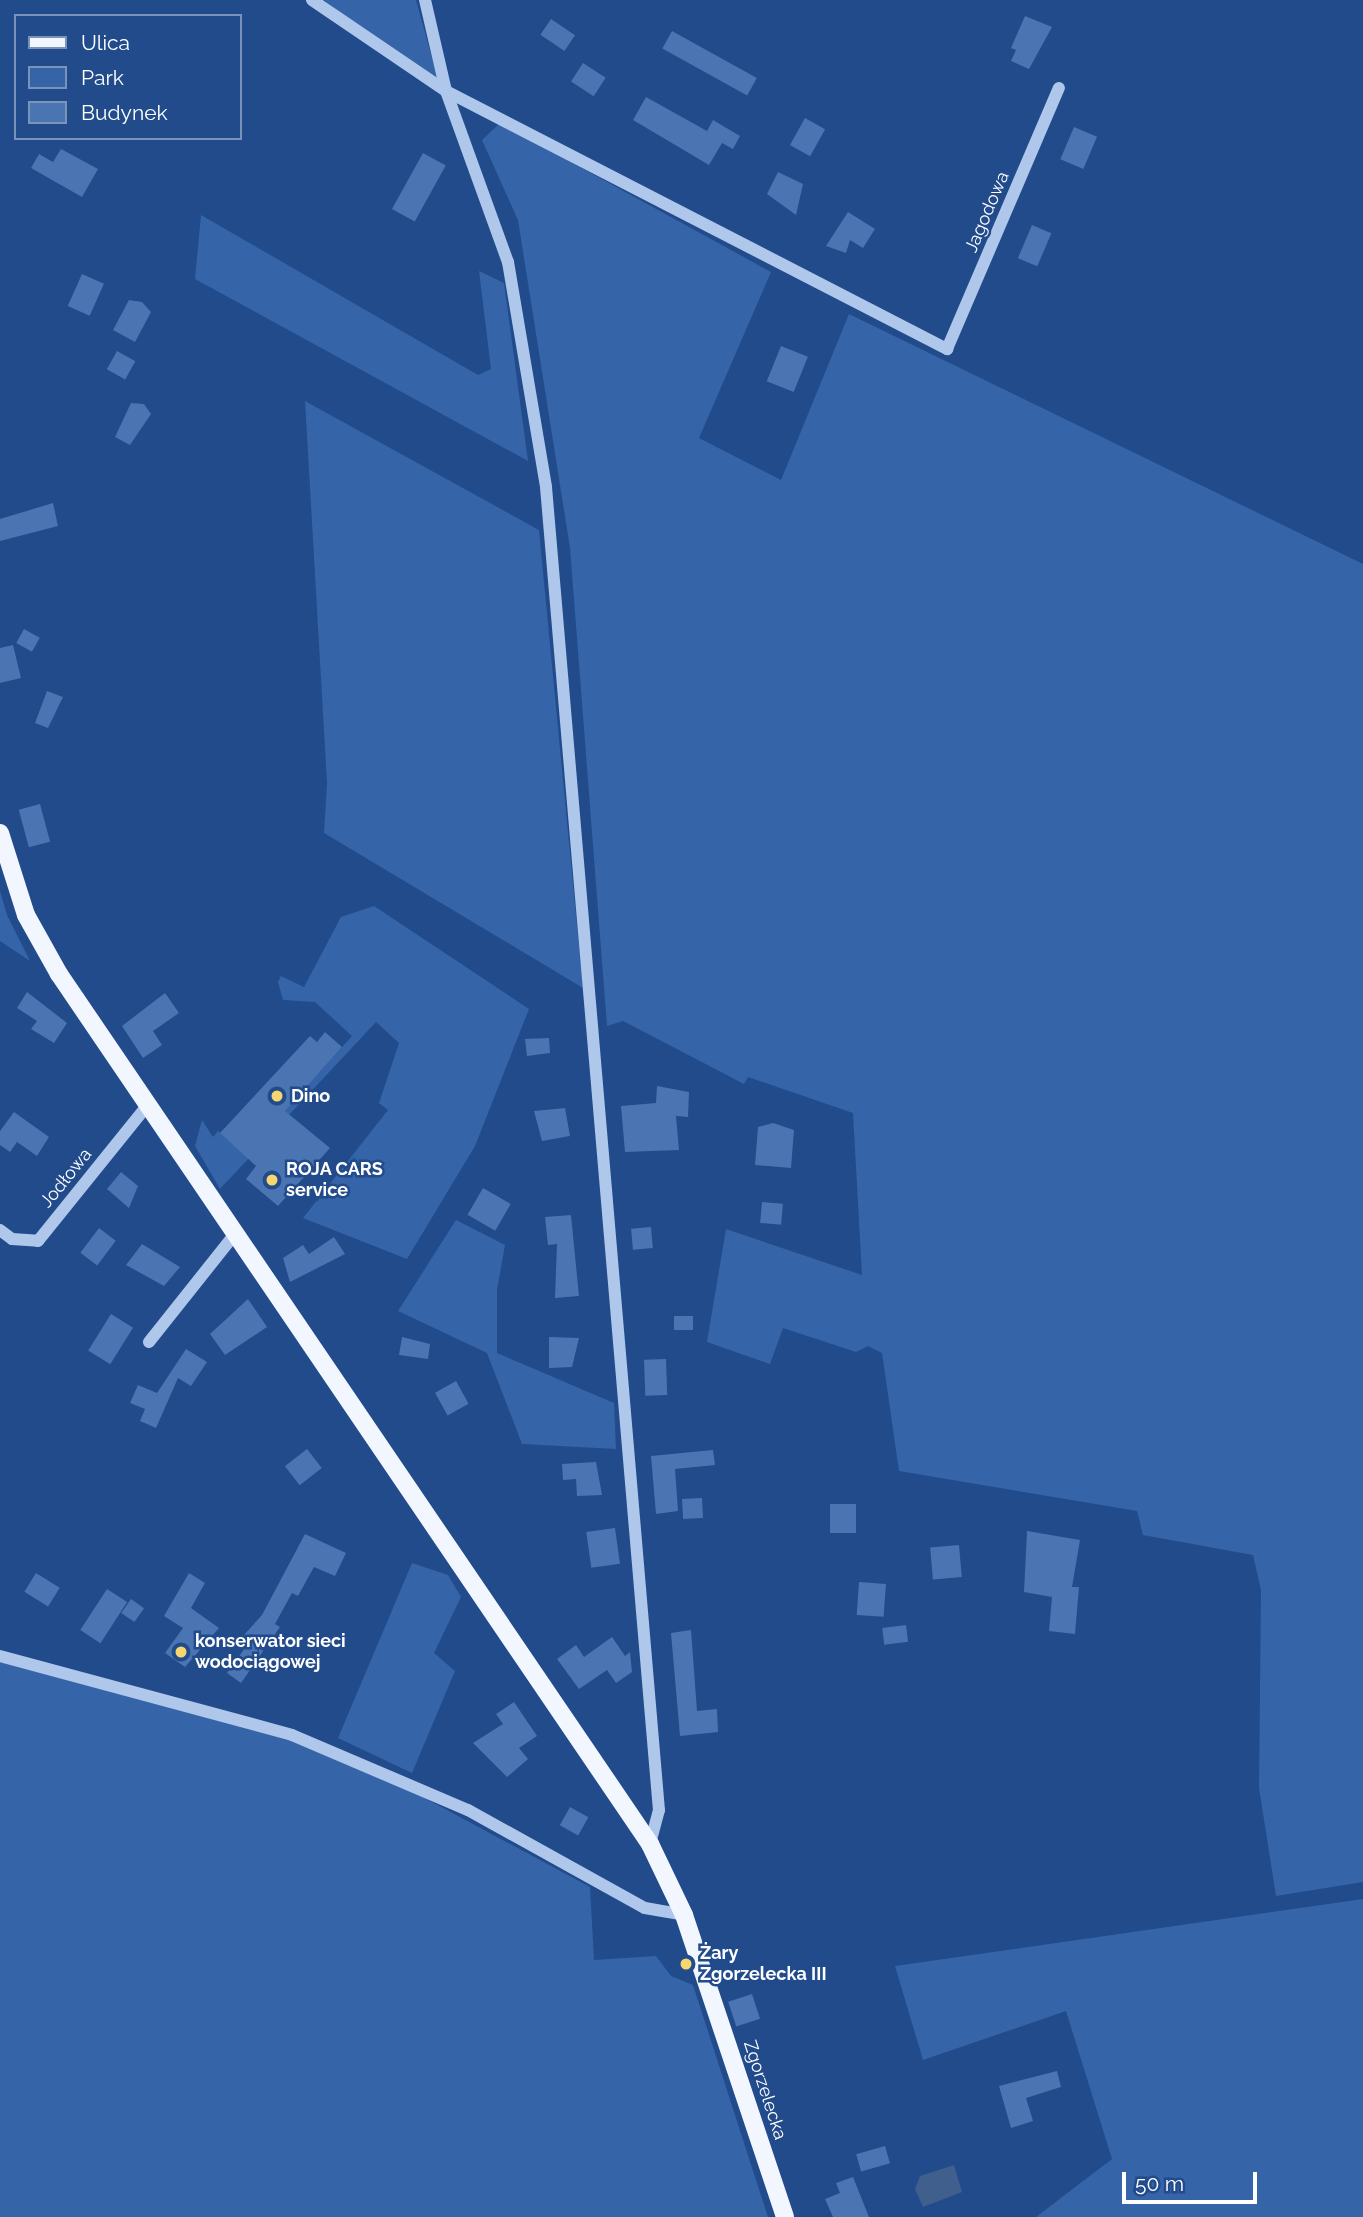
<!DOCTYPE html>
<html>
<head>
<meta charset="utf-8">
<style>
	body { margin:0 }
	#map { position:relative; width:1363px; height:2217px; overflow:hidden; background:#214b8b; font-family:Raleway,sans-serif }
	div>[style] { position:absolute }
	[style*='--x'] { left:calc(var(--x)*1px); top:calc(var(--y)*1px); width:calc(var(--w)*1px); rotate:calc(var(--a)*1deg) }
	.green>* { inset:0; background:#3564a8 }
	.water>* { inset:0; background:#415f8d }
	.building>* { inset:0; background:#4a74b2; transform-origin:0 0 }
	.minor>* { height:12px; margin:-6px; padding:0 6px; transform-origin:6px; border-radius:6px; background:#aec7eb }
	.major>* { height:18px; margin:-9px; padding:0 9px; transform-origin:9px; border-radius:9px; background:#f2f6fe }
	.dots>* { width:19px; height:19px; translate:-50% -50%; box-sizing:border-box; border:4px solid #214b8b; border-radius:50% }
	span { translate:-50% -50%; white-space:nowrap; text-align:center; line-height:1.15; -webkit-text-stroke:5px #214b8b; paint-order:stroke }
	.street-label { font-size:18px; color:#fff }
	.poi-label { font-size:18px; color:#fff; font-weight:700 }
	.left { translate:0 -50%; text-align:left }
	.legend { position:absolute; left:14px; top:14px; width:228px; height:126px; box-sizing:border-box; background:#214b8b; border:2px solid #7a93b9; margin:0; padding:9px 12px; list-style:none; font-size:21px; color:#fff }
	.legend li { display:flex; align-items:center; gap:14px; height:35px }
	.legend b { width:35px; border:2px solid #7a93b9 }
	.scale { position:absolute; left:1122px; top:2172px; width:135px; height:32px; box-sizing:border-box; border:4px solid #fff; border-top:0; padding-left:9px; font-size:21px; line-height:24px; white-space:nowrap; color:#fff; -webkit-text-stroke:5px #214b8b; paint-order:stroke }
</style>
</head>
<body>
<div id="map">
	<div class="green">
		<i style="clip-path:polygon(324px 0,416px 0,441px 90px)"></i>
		<i style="clip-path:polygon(500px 123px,771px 272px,699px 438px,781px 480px,849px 314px,1363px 564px,1363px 1882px,1276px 1896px,1259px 1788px,1261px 1590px,1253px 1555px,1143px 1535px,1137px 1511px,899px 1471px,882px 1353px,868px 1346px,856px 1352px,783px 1328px,770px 1364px,707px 1342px,726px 1229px,862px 1275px,853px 1113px,748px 1077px,744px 1084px,623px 1021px,607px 1026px,570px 548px,518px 220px,482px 140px)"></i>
		<i style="clip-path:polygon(201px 215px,478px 375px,491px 369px,479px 271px,504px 283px,528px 461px,195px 279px)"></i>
		<i style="clip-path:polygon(305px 401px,539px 530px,583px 988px,324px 833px,327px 783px)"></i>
		<i style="clip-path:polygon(0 891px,7px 915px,30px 961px,0 941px)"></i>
		<i style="clip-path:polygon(374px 906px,529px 1009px,475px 1146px,407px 1259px,303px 1218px,388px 1110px,379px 1103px,399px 1043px,376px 1022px,220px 1189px,195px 1146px,202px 1120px,213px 1137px,218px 1131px,245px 1155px,352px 1036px,315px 1002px,283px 1000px,278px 982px,281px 976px,304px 987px,341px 917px)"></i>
		<i style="clip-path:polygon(456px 1220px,505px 1245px,497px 1290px,497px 1353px,614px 1403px,616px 1449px,522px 1444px,487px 1353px,398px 1311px)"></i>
		<i style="clip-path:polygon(412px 1563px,448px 1575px,461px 1597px,434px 1653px,455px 1671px,412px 1773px,338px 1738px)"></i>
		<i style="clip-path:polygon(0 1655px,231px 1716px,395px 1782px,590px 1887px,594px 1960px,656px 1956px,671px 1976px,693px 1985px,768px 2217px,0 2217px)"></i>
		<i style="clip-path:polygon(1363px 1899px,1363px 2217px,1036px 2217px,1112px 2159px,1066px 2011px,923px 2060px,895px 1966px)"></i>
	</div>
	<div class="water">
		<i style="clip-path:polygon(954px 2165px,962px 2192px,923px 2207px,915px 2189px,920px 2176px)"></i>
	</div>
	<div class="building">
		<i style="clip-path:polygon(1025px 16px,1052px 27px,1029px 69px,1011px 61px,1016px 50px,1011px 48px)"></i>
		<i style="left:551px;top:19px;width:29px;height:19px;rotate:34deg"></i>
		<i style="left:672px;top:31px;width:97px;height:20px;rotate:29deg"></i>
		<i style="left:583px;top:63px;width:27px;height:22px;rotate:33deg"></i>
		<i style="clip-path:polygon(646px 97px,707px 131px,713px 120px,740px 136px,733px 149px,722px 143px,709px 165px,633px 120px)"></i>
		<i style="left:805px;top:118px;width:23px;height:31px;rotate:29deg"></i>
		<i style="left:1074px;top:127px;width:25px;height:35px;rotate:23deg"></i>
		<i style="clip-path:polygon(61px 149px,98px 169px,82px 197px,31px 168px,39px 154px,53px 162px)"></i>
		<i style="left:423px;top:153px;width:26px;height:64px;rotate:29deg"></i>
		<i style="clip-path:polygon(778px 172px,803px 184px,796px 215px,767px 194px)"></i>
		<i style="clip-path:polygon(848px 212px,875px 229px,863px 248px,850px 240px,846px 253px,826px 246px)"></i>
		<i style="left:1032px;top:225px;width:21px;height:36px;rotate:23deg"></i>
		<i style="left:82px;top:274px;width:24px;height:35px;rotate:24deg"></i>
		<i style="clip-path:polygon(129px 300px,142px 302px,151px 312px,135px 342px,113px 330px)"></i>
		<i style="left:781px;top:346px;width:29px;height:38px;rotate:22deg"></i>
		<i style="left:117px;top:351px;width:21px;height:21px;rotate:29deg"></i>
		<i style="clip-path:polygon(131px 403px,144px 404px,151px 414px,130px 445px,115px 437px)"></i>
		<i style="clip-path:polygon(53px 503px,58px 526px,0 541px,0 519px)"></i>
		<i style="left:24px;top:629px;width:18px;height:16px;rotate:29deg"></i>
		<i style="clip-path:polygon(13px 645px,21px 678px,0 683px,0 648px)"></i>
		<i style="clip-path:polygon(47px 691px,63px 697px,48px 728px,35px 723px)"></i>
		<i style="left:40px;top:804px;width:39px;height:22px;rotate:75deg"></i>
		<i style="clip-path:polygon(27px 992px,67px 1023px,54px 1043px,31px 1029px,37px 1021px,17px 1008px)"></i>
		<i style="clip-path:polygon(165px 993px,179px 1013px,153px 1031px,162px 1045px,143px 1058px,122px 1026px)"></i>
		<i style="clip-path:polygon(325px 1032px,342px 1047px,285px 1111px,330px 1148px,278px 1206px,246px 1179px,256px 1166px,220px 1133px,310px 1036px,317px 1042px)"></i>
		<i style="clip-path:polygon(549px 1038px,550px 1053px,527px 1056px,525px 1039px)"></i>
		<i style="clip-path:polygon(657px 1086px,689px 1092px,688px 1117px,676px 1116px,679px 1150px,625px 1152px,621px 1106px,656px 1103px)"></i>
		<i style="clip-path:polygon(565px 1108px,570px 1136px,542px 1141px,534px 1111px)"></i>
		<i style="clip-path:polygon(14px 1112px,49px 1137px,37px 1156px,17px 1142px,10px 1152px,0 1145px,0 1131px)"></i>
		<i style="clip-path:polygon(773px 1123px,794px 1130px,791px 1168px,755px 1165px,758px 1127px)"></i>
		<i style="clip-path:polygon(121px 1172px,138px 1186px,129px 1208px,107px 1189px)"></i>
		<i style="left:483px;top:1188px;width:32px;height:31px;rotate:30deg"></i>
		<i style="left:762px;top:1202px;width:21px;height:21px;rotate:5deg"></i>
		<i style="clip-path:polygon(571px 1215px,579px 1296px,555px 1298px,557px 1244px,548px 1245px,545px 1217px)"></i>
		<i style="left:651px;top:1227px;width:21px;height:20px;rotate:85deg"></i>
		<i style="left:99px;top:1228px;width:21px;height:31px;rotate:37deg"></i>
		<i style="clip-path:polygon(334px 1237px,345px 1254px,290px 1282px,283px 1258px,303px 1245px,309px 1254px)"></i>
		<i style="clip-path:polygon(142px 1244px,180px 1267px,164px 1286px,126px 1265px)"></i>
		<i style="clip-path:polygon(248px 1299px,267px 1327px,225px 1355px,210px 1334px)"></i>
		<i style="left:111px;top:1314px;width:26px;height:43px;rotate:32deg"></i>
		<i style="left:674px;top:1316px;width:19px;height:14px"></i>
		<i style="clip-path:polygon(402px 1337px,430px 1344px,428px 1359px,399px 1355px)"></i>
		<i style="clip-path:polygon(549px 1337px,579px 1338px,572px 1367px,549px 1368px)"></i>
		<i style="clip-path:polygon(186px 1349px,207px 1362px,191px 1386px,178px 1378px,156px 1428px,140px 1421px,145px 1409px,130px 1403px,138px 1385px,157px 1393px)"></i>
		<i style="left:666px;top:1359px;width:36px;height:22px;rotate:88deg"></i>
		<i style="left:456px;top:1381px;width:26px;height:24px;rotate:61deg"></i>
		<i style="left:307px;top:1449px;width:24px;height:28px;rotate:52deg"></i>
		<i style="clip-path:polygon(713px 1450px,715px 1465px,675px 1469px,678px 1511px,656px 1514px,651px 1456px)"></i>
		<i style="clip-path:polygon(596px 1462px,602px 1495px,577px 1496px,576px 1479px,563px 1480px,562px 1464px)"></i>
		<i style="left:702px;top:1498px;width:20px;height:20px;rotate:87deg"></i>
		<i style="left:830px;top:1504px;width:26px;height:29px"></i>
		<i style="left:615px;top:1528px;width:36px;height:29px;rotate:82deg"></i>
		<i style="clip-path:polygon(1027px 1531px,1080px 1540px,1072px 1587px,1079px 1587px,1075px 1634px,1049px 1631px,1052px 1597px,1024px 1592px)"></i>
		<i style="clip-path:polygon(305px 1534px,346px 1553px,335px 1576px,314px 1567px,298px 1596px,292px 1593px,275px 1624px,280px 1627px,241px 1683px,227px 1673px,250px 1641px,243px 1636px,262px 1615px)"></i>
		<i style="left:959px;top:1545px;width:32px;height:29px;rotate:85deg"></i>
		<i style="left:36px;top:1573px;width:28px;height:22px;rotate:32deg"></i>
		<i style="clip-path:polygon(189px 1573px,205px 1583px,191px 1608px,219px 1628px,185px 1667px,165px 1653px,183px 1628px,164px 1616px)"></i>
		<i style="left:859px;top:1582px;width:27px;height:33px;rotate:4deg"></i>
		<i style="left:107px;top:1589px;width:24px;height:49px;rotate:33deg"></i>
		<i style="left:131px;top:1599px;width:16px;height:17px;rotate:35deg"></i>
		<i style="left:906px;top:1625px;width:17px;height:24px;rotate:83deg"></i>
		<i style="clip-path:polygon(691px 1630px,697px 1711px,717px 1709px,718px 1732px,680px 1736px,671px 1633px)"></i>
		<i style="clip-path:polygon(612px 1637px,625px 1656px,630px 1652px,632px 1672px,616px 1683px,607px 1670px,579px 1689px,557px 1659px,576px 1645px,584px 1657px)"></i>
		<i style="clip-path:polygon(514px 1702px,537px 1736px,519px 1748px,528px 1759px,507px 1777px,473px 1743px,503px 1724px,496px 1714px)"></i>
		<i style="left:570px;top:1807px;width:21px;height:21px;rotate:29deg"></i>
		<i style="left:752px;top:1994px;width:26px;height:25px;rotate:72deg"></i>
		<i style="clip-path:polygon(1057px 2071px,1061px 2087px,1026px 2098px,1033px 2121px,1011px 2128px,999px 2086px)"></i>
		<i style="left:885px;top:2146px;width:18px;height:30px;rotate:74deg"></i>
		<i style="clip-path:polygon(853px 2177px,869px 2217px,833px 2217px,825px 2199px,840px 2193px,836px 2183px)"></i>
	</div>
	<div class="minor">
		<i style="--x:312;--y:0;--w:162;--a:34.2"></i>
		<i style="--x:446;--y:91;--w:564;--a:27.25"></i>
		<i style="--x:947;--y:349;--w:284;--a:-66.8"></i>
		<i style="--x:425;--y:0;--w:93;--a:77"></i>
		<i style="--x:446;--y:91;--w:182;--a:70.1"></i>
		<i style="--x:508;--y:262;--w:228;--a:80.4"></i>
		<i style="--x:546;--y:487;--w:1328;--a:85.12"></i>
		<i style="--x:659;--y:1810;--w:35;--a:105"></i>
		<i style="--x:0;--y:1230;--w:15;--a:37"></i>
		<i style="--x:12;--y:1239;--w:26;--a:4"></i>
		<i style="--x:38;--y:1241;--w:174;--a:-51.1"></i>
		<i style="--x:149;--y:1342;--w:138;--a:-51.5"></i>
		<i style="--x:0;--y:1656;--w:302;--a:15.1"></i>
		<i style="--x:292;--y:1735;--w:191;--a:23.1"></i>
		<i style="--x:468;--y:1810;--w:202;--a:29"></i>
		<i style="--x:645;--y:1908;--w:40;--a:10"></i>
	</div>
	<div class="major">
		<i style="--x:0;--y:833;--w:86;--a:72.4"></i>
		<i style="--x:26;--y:915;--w:68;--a:60.8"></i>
		<i style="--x:59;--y:974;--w:1052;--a:55.81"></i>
		<i style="--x:650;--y:1844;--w:79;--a:64.4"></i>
		<i style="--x:684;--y:1915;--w:318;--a:71.5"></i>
	</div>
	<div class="dots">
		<i style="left:277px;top:1096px;background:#f8d66f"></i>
		<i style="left:272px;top:1180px;background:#f8d66f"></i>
		<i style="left:181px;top:1652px;background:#f8d66f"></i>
		<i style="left:686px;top:1964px;background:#f8d66f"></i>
	</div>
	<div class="street-label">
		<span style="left:987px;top:212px;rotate:-67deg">Jagodowa</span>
		<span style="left:66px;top:1178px;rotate:-51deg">Jodłowa</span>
		<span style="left:765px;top:2090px;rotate:72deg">Zgorzelecka</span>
	</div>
	<div class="poi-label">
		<span class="left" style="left:291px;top:1096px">Dino</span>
		<span class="left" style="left:286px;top:1180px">ROJA CARS<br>service</span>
		<span class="left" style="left:195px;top:1652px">konserwator sieci<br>wodociągowej</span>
		<span class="left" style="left:700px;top:1964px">Żary<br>Zgorzelecka III</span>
	</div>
	<ul class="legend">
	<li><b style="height:9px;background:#f2f6fe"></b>Ulica</li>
	<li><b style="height:19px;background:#3564a8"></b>Park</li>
	<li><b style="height:19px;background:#4a74b2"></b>Budynek</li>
	</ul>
	<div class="scale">50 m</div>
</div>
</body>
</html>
